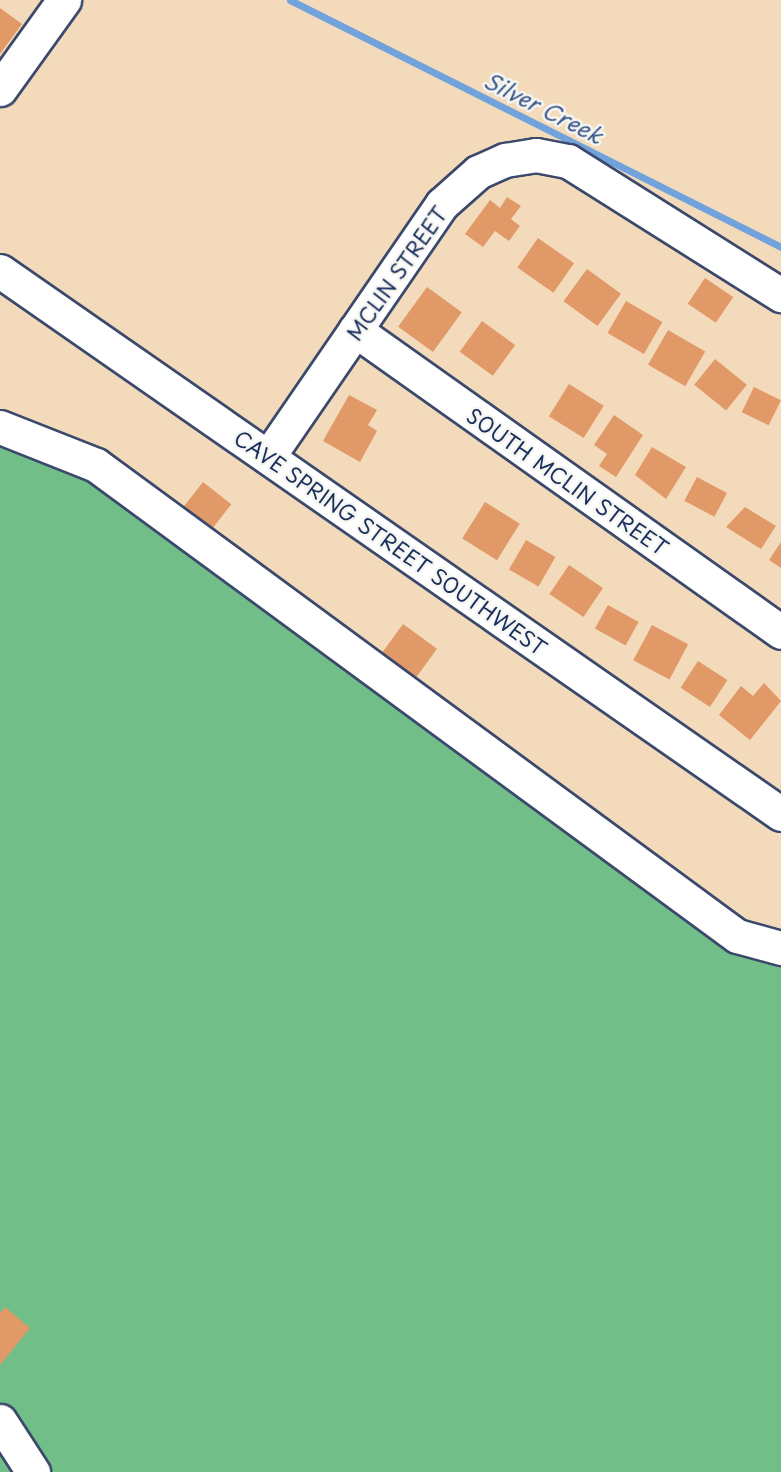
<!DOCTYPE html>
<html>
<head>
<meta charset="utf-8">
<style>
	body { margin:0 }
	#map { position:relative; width:781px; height:1472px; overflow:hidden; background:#f2dabb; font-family:"Playpen Sans",sans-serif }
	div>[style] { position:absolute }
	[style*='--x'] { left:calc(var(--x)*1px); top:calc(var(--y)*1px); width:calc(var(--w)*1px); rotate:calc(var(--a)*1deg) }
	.forest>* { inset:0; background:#72be88 }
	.stream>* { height:7px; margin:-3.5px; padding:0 3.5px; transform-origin:3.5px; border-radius:3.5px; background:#72a2dc }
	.building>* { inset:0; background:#e19a67; transform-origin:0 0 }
	.roads { filter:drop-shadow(2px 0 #3b496c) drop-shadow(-2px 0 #3b496c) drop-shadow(0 2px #3b496c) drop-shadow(0 -2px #3b496c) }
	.minor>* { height:33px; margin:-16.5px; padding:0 16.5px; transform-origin:16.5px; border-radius:16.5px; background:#fff }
	.major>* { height:33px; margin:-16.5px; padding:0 16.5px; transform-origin:16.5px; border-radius:16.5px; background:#fff }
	span { translate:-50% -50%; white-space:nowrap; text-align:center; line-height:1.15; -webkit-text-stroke:5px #f6f6f2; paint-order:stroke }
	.street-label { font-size:21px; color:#1b2f5e }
	.water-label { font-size:22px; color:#39578a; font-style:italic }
</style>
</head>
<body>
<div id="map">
	<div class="forest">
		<i style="clip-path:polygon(0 419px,71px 453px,769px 949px,781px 946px,781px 1472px,0 1472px)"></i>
	</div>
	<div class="stream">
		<i style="--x:290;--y:0;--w:550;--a:26.7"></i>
	</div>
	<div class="building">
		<i style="clip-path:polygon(0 8px,22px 24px,0 54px)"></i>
		<i style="clip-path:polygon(507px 197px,521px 206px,511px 219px,520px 226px,509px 241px,495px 231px,483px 247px,465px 234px,490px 200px,500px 208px)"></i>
		<i style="left:538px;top:238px;width:44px;height:36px;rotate:35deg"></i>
		<i style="left:587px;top:269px;width:42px;height:40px;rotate:36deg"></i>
		<i style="left:705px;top:278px;width:34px;height:31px;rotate:34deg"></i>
		<i style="left:427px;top:287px;width:43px;height:49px;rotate:36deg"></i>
		<i style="left:626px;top:301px;width:42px;height:37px;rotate:30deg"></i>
		<i style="left:482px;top:321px;width:41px;height:38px;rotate:36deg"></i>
		<i style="left:668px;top:330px;width:43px;height:40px;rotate:30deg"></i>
		<i style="left:715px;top:359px;width:41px;height:33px;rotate:39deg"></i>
		<i style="left:569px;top:384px;width:41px;height:38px;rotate:32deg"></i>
		<i style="left:754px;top:387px;width:30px;height:28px;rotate:26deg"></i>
		<i style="clip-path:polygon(349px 395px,377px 410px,368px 425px,377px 431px,360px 462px,323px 441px)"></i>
		<i style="clip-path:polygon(614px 415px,643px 435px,616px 477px,599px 466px,607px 454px,594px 445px)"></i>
		<i style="clip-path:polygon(652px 447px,686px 467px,666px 499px,635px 475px)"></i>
		<i style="left:697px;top:477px;width:34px;height:27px;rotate:28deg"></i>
		<i style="left:203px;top:482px;width:36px;height:36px;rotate:38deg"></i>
		<i style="left:485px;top:502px;width:41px;height:43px;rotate:32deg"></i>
		<i style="clip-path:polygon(745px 507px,776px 526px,761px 549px,726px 527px)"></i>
		<i style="left:526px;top:540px;width:34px;height:34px;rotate:30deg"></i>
		<i style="clip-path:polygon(781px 542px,781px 568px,769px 560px)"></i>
		<i style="left:569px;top:565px;width:41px;height:35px;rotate:34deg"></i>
		<i style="left:608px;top:605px;width:35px;height:27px;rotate:29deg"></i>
		<i style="left:403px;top:624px;width:42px;height:39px;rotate:36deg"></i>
		<i style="left:652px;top:625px;width:41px;height:40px;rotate:28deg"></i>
		<i style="left:698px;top:661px;width:35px;height:32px;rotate:33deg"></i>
		<i style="clip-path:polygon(764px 683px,781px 701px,750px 740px,719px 715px,741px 686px,753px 696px)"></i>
		<i style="clip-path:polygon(5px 1307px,30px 1328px,0 1365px,0 1313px)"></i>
	</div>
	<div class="roads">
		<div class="minor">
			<i style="--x:0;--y:271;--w:951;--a:34.81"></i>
			<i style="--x:355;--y:330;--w:522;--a:35.33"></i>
			<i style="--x:0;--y:427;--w:103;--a:21.6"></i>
			<i style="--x:96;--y:465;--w:795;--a:36.31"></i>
			<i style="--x:737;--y:936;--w:46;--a:15.3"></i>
			<i style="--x:268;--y:457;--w:307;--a:-55.5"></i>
			<i style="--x:442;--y:204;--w:48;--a:-41.6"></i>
			<i style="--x:478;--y:172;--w:30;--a:-24"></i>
			<i style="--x:505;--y:160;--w:31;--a:-9"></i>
			<i style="--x:536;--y:155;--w:33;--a:11"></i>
			<i style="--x:568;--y:161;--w:252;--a:32.2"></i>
			<i style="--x:0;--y:1421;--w:61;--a:57.1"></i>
		</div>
		<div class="major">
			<i style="--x:0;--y:89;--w:110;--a:-54.3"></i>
		</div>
	</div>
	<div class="street-label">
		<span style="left:396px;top:273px;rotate:-55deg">MCLIN STREET</span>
		<span style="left:568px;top:481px;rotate:35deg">SOUTH MCLIN STREET</span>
		<span style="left:391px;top:542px;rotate:35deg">CAVE SPRING STREET SOUTHWEST</span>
	</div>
	<div class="water-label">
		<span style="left:544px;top:107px;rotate:27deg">Silver Creek</span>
	</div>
</div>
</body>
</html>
